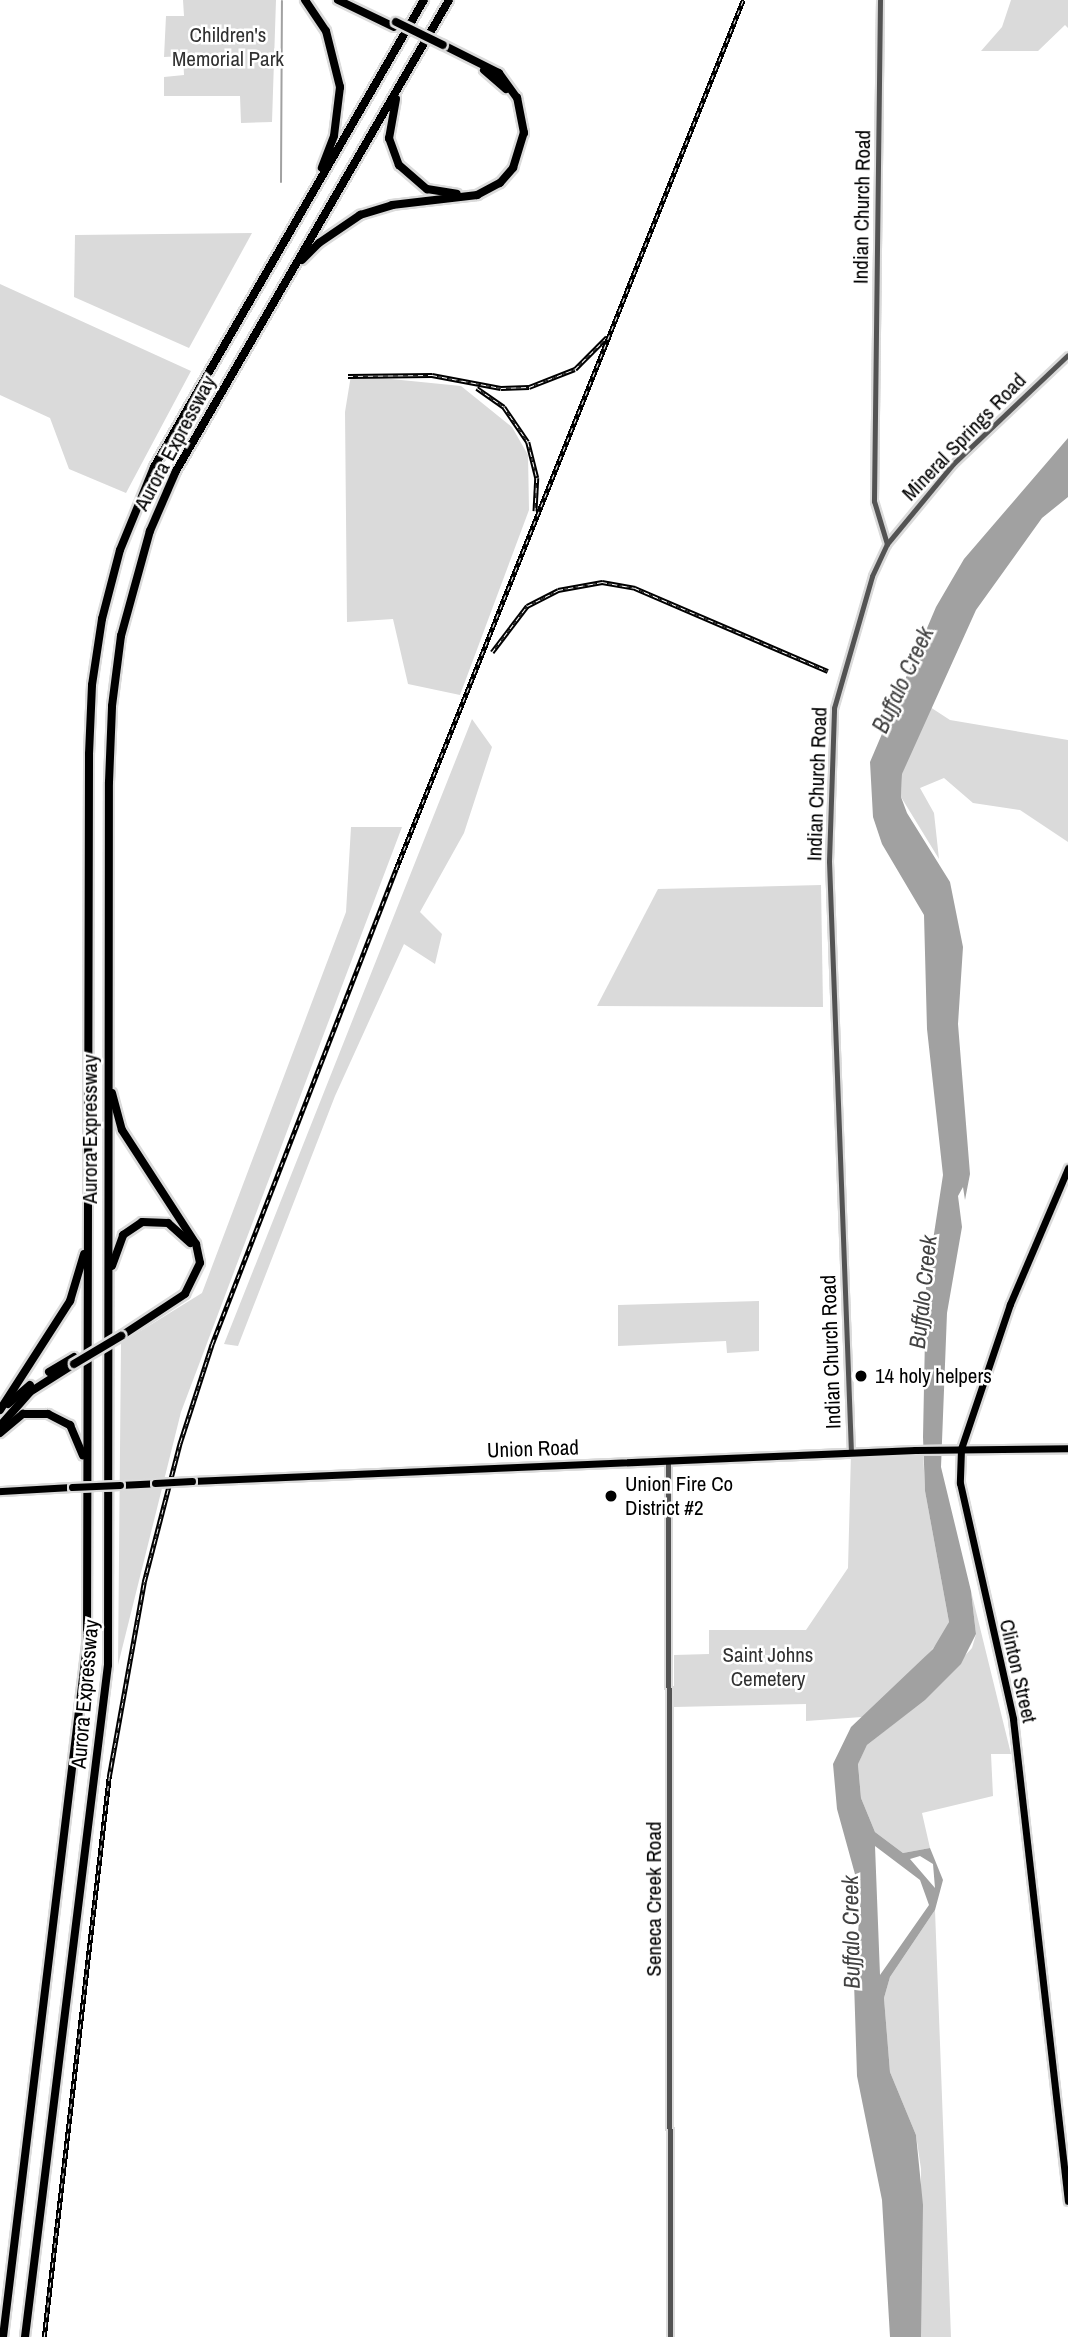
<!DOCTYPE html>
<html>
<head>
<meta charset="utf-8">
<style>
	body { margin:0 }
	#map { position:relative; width:1068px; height:2337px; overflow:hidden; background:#fff; font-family:"Archivo Narrow",sans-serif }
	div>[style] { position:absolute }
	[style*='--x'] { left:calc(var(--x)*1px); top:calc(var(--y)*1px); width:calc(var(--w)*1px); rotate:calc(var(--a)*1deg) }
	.green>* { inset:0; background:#dadada }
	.water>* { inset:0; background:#a1a1a1 }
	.stream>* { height:2px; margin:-1px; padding:0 1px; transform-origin:1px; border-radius:1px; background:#a1a1a1 }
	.roads { filter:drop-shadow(2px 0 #dbdbdb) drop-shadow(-2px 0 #dbdbdb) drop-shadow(0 2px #dbdbdb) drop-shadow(0 -2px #dbdbdb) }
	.minor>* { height:5px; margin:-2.5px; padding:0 2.5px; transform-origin:2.5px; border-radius:2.5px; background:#535353 }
	.major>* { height:7px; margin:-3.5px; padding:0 3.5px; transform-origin:3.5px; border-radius:3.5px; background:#000 }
	.highway>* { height:8px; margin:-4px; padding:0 4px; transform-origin:4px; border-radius:4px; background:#000 }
	.rail>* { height:4.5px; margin-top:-2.25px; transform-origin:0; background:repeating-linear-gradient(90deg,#fff 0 5px,#000 0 10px); box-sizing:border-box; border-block:2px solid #000 }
	.bridges { filter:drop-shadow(2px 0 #dbdbdb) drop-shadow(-2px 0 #dbdbdb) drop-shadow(0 2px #dbdbdb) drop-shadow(0 -2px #dbdbdb) }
	.major-bridge>* { height:7px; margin:-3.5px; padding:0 3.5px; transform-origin:3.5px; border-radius:3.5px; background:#000 }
	.highway-bridge>* { height:8px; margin:-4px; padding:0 4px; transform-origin:4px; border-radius:4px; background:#000 }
	.dots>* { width:19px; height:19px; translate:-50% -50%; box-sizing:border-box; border:4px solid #fff; border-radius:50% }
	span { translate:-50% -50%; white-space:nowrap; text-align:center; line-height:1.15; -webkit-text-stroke:5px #fff; paint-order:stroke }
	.park-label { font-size:21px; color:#313131 }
	.street-label { font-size:21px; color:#000 }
	.poi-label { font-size:21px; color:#000 }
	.left { translate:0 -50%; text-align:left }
	.water-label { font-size:23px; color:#424242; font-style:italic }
</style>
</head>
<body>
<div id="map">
	<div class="green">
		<i style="clip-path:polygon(183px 0,276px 0,272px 122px,241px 123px,240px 96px,164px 96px,164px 77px,184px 75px,183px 56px,164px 57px,166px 16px,184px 16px)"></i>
		<i style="clip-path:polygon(1011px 0,1068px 0,1068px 28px,1065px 25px,1038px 51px,981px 51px,1002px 27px)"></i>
		<i style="clip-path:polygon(252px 233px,189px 348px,74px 297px,75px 235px)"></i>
		<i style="clip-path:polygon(0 284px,191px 371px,126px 493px,69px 469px,50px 418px,0 395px)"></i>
		<i style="clip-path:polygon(351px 375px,461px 386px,512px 427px,528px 455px,529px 510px,460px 695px,408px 684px,393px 619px,347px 622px,345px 412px)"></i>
		<i style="clip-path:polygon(930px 707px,950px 720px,1068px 740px,1068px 842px,1020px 810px,973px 803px,944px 778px,920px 788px,934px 813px,939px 859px,901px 797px,902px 773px)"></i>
		<i style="clip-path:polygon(472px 719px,492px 747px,464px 833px,420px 912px,442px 934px,435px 964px,404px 944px,335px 1096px,238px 1346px,224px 1344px)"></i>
		<i style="clip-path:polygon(351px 827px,402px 827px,181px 1412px,118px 1665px,121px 1343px,202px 1293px,346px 912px)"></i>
		<i style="clip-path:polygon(821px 885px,823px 1007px,597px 1006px,658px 889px)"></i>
		<i style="clip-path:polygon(759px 1301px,759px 1351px,727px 1353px,726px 1341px,618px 1346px,618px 1305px)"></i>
		<i style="clip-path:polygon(923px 1451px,925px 1491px,949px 1622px,944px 1636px,911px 1673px,862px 1717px,806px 1721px,806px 1704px,674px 1707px,674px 1655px,709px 1654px,709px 1630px,806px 1630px,848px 1568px,851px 1453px)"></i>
		<i style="clip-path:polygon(971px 1591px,1011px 1754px,991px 1754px,993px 1796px,922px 1813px,930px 1848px,903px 1853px,875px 1832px,861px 1798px,858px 1763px,867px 1745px,925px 1699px,972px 1648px,976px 1634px)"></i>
		<i style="clip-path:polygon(935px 1910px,951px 2337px,921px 2337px,921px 2169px,916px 2135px,890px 2072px,884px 1998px,890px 1977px)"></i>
	</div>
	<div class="water">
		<i style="clip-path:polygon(evenodd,1068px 438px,1068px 497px,1042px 518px,976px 610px,902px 774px,901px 797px,907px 813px,950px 882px,963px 947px,958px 1024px,970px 1174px,965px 1200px,963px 1187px,958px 1196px,962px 1227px,947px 1313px,941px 1467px,971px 1591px,976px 1634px,961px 1664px,925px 1700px,867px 1745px,858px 1764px,861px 1798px,875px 1832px,903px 1853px,930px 1848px,943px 1880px,935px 1910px,890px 1977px,884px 1998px,890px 2072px,916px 2135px,923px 2205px,921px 2337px,890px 2337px,882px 2200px,857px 2076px,854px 1982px,861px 1896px,837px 1809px,833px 1764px,851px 1727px,933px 1649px,949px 1622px,925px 1491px,923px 1437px,926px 1286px,943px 1175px,927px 1029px,924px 915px,882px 844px,873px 817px,870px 762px,936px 607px,964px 559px,1068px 438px,875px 1846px,920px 1880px,929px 1905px,880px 1975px,875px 1846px,1068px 438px,920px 1856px,933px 1864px,935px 1888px,910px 1859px,920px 1856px)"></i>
	</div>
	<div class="stream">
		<i style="--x:281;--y:182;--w:181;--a:-89.7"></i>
	</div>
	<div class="roads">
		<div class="minor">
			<i style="--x:880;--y:0;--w:501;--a:90.69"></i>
			<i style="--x:874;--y:501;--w:45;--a:73.2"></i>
			<i style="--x:851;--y:1453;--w:592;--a:-92.13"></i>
			<i style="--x:829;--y:861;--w:153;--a:-88.1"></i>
			<i style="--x:834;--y:708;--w:137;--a:-73.9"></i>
			<i style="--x:872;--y:576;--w:35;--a:-65"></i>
			<i style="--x:887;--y:544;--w:104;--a:-50.5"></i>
			<i style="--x:953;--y:464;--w:158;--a:-43.5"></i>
			<i style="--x:668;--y:1461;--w:876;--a:89.87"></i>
		</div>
		<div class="major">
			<i style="--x:1068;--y:1168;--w:148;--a:113.1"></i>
			<i style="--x:1010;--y:1304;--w:153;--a:108.7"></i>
			<i style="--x:961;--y:1449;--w:34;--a:92"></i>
			<i style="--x:960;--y:1483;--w:242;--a:77.3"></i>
			<i style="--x:1013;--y:1719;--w:485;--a:83.5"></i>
			<i style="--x:192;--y:1481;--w:724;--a:-2.46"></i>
			<i style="--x:915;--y:1450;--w:153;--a:-0.7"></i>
			<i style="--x:120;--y:1485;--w:35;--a:-3"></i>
			<i style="--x:0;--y:1491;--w:72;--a:-3.2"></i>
		</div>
		<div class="highway">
			<i style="--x:305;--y:0;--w:37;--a:56"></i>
			<i style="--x:326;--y:31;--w:58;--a:76"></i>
			<i style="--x:340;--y:87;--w:49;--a:97"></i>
			<i style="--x:334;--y:136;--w:34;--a:111"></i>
			<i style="--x:338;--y:0;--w:62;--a:25.7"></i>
			<i style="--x:484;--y:70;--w:29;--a:41"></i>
			<i style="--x:396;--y:99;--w:40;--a:100"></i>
			<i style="--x:389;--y:138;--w:29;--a:70"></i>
			<i style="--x:399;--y:165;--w:37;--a:41"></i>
			<i style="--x:427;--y:189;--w:30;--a:9"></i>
			<i style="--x:302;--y:260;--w:24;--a:-45"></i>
			<i style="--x:319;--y:243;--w:50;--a:-34.3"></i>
			<i style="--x:360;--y:215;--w:34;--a:-17"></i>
			<i style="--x:392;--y:205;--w:86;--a:-6.7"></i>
			<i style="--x:477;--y:195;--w:26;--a:-28"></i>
			<i style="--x:500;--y:183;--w:20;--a:-49"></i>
			<i style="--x:513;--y:168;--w:37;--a:-73"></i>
			<i style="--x:524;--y:133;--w:36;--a:-101"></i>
			<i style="--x:517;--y:98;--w:31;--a:-126"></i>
			<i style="--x:499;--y:73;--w:63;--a:-153.4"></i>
			<i style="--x:112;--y:1093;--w:38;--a:75"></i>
			<i style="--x:122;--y:1130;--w:136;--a:57"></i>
			<i style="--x:196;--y:1244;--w:19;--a:78"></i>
			<i style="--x:200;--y:1263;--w:34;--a:116"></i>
			<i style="--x:185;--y:1294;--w:77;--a:146.7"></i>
			<i style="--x:112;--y:1266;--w:33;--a:-70"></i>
			<i style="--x:123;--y:1235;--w:23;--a:-34"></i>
			<i style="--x:142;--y:1222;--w:26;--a:2"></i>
			<i style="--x:168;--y:1223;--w:30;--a:42"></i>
			<i style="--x:49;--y:1372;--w:29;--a:-31"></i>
			<i style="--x:8;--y:1404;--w:29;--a:-41"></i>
			<i style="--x:0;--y:1410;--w:130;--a:-57.3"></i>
			<i style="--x:70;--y:1301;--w:49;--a:-73.4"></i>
			<i style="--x:0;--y:1426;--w:45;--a:-48.6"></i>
			<i style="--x:30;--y:1392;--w:52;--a:-32.5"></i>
			<i style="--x:0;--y:1433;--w:30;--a:-40"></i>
			<i style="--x:23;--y:1414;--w:25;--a:0"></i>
			<i style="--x:48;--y:1414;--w:25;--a:27"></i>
			<i style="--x:70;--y:1425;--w:33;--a:67"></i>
			<i style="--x:3;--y:2337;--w:697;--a:-83.08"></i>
			<i style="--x:87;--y:1645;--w:891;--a:-89.87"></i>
			<i style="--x:89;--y:754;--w:69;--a:-87.5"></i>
			<i style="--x:92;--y:685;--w:67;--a:-81.4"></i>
			<i style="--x:102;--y:619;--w:71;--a:-75.4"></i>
			<i style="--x:120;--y:550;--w:90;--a:-67.7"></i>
			<i style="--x:154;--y:467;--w:539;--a:-59.97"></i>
			<i style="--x:25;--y:2337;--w:677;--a:-82.96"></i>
			<i style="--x:108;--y:1665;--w:883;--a:-89.94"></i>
			<i style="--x:109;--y:782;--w:76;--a:-87.7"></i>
			<i style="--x:112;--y:706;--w:71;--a:-82.7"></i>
			<i style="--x:121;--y:636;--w:109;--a:-74.6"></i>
			<i style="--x:150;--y:531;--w:65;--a:-66.6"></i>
			<i style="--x:176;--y:471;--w:544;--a:-59.9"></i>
		</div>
	</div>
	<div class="rail">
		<i style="--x:348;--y:376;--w:84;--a:-0.7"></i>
		<i style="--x:432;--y:375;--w:70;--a:10.7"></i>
		<i style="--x:501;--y:388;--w:28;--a:-2"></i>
		<i style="--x:529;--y:387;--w:49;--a:-21.4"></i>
		<i style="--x:575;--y:369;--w:45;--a:-45"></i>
		<i style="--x:477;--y:388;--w:33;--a:35"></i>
		<i style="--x:504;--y:407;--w:42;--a:55.6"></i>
		<i style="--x:528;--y:442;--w:37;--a:76"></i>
		<i style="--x:537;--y:478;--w:33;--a:93"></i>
		<i style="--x:492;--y:652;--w:58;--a:-52.7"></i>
		<i style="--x:527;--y:606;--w:35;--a:-27"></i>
		<i style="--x:558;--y:590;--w:45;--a:-10.3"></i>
		<i style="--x:602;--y:582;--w:34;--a:10"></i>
		<i style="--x:635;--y:588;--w:210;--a:23.3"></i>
		<i style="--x:44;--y:2337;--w:564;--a:-83.38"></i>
		<i style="--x:109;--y:1777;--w:198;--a:-79.8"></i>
		<i style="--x:144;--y:1582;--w:144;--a:-75.5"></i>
		<i style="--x:180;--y:1443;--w:104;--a:-72.1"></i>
		<i style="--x:212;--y:1344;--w:509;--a:-68.83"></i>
		<i style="--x:396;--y:869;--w:936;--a:-68.23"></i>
	</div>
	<div class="bridges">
		<div class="major-bridge">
			<i style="--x:155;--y:1483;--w:37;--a:-3"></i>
			<i style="--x:72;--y:1487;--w:48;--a:-2.4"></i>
		</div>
		<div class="highway-bridge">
			<i style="--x:396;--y:22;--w:52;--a:26.1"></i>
			<i style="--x:74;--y:1364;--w:55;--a:-30.8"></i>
		</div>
	</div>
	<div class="dots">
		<i style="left:861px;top:1376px;background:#000"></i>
		<i style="left:611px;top:1496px;background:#000"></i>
	</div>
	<div class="park-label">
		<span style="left:228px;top:47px">Children's<br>Memorial Park</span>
		<span style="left:768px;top:1667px">Saint Johns<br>Cemetery</span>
	</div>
	<div class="street-label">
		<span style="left:862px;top:207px;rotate:-89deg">Indian Church Road</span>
		<span style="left:964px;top:437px;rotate:-46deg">Mineral Springs Road</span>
		<span style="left:175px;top:443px;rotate:-62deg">Aurora Expressway</span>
		<span style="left:817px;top:784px;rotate:-88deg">Indian Church Road</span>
		<span style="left:90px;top:1129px;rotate:-90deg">Aurora Expressway</span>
		<span style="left:831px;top:1352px;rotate:-92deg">Indian Church Road</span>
		<span style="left:533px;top:1449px;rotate:-2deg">Union Road</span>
		<span style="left:1018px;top:1671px;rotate:77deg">Clinton Street</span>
		<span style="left:85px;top:1694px;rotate:-85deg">Aurora Expressway</span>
		<span style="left:654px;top:1899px;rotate:-90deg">Seneca Creek Road</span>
	</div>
	<div class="poi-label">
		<span class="left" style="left:875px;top:1376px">14 holy helpers</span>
		<span class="left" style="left:625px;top:1496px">Union Fire Co<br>District #2</span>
	</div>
	<div class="water-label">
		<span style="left:903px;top:680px;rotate:-65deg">Buffalo Creek</span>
		<span style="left:923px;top:1292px;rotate:-84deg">Buffalo Creek</span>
		<span style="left:851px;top:1932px;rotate:-91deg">Buffalo Creek</span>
	</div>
</div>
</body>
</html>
